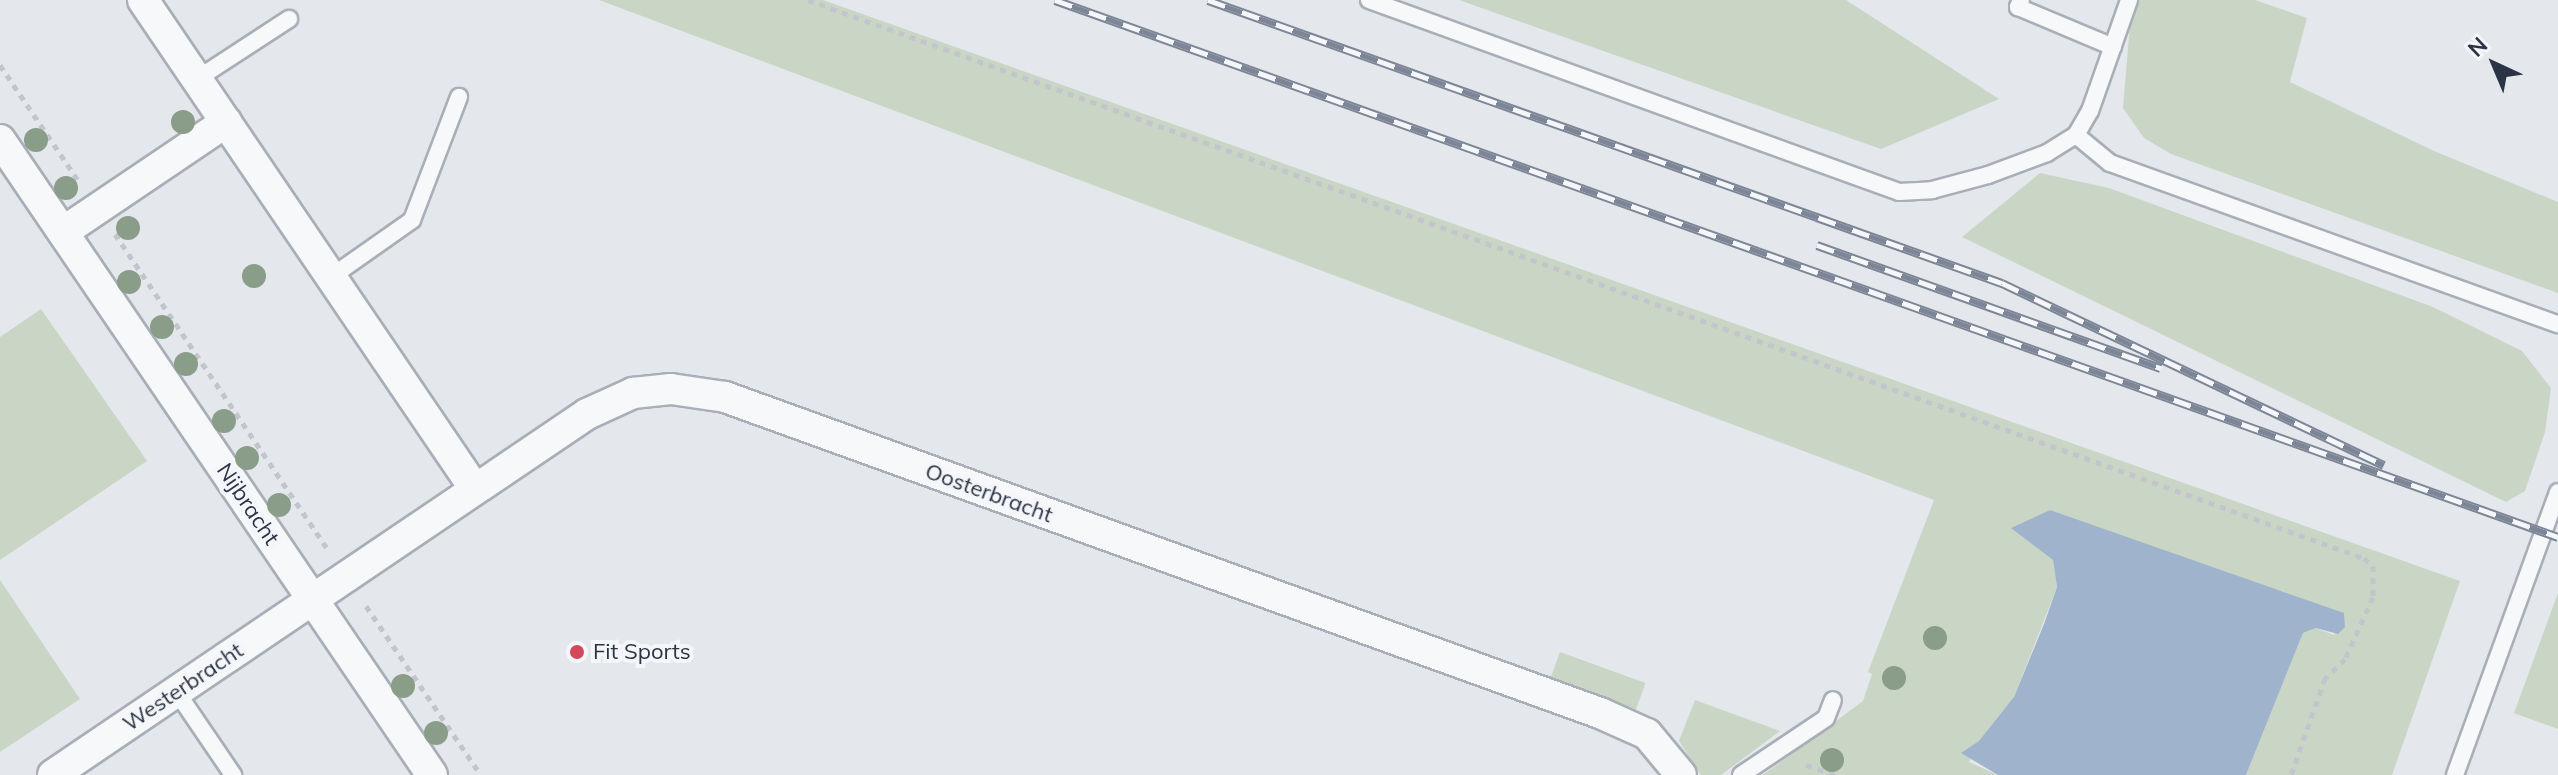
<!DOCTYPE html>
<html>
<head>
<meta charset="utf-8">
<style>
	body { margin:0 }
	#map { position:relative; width:2558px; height:775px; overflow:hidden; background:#e4e7ec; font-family:Mulish,sans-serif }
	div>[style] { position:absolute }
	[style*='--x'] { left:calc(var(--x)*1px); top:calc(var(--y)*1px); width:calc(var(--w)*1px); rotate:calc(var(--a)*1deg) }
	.green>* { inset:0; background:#c9d6c5; transform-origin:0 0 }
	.water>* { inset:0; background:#9fb4cc }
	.path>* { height:5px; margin-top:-2.5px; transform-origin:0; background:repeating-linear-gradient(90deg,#c2c5cb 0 6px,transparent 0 12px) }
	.roads { filter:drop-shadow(2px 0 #a9aeb7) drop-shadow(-2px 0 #a9aeb7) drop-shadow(0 2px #a9aeb7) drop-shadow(0 -2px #a9aeb7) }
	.service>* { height:16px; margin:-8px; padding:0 8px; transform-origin:8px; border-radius:8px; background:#f7f8fa }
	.minor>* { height:30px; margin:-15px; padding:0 15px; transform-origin:15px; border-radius:15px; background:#f7f8fa }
	.rail>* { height:9px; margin-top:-4.5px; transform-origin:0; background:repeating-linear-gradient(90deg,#f4f6f9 0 18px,#7d8696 0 36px); box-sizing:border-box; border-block:2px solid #7d8696 }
	.trees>* { width:24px; height:24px; margin:-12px; border-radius:50%; background:#899d89 }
	.dots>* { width:22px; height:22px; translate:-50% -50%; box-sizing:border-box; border:4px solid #f4f6f9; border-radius:50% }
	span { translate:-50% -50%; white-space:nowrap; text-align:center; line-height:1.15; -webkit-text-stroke:8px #f4f6f9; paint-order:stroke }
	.street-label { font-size:22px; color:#2b3445 }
	.poi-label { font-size:22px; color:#2b3445 }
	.left { translate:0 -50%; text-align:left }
	.north { position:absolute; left:2454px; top:24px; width:80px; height:80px; -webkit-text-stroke:6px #f4f6f9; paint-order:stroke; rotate:316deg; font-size:22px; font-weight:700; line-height:32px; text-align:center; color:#2b3445 }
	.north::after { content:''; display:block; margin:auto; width:28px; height:36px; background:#2b3445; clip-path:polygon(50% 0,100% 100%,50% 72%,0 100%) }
</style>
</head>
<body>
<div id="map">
	<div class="green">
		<i style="clip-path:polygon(599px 0,823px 0,2460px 581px,2392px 775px,2246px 775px,2303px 633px,2316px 628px,2334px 635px,2343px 613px,2281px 591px,2036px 545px,2053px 560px,2057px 587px,2014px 697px,1969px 762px,1998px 775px,1763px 775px,1863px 701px,1872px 674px,1868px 672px,1934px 500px)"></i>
		<i style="clip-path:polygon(1459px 0,1846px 0,1999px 99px,1881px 149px)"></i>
		<i style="clip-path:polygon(2132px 0,2255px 0,2307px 18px,2290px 82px,2434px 151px,2558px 202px,2558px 293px,2171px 154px,2144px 138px,2123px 108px)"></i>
		<i style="clip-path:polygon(2040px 173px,2109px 188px,2433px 307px,2522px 351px,2551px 388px,2545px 432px,2525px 491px,2506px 502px,1962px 237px)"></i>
		<i style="clip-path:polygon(41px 309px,147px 461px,0 560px,0 337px)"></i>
		<i style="clip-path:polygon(0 580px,80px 699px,0 752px)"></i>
		<i style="clip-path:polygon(2558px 593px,2558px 729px,2514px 713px)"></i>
		<i style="left:1560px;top:652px;width:91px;height:28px;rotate:20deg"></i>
		<i style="clip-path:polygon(1695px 700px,1780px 731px,1721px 775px,1701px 775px,1679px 741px)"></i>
	</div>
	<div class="water">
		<i style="clip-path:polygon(2050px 510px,2344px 613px,2345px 627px,2338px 634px,2316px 628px,2303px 633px,2246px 775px,1998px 775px,1961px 753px,1979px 741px,2014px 697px,2044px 624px,2057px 587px,2053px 560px,2011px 528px)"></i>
	</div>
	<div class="path">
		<i style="--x:808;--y:0;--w:1653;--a:19.73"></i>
		<i style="--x:2364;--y:558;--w:12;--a:42"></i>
		<i style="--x:2373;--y:566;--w:31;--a:90"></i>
		<i style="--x:2373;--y:597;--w:68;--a:114.3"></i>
		<i style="--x:2345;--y:659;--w:28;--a:136"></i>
		<i style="--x:2325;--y:678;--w:103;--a:109.3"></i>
		<i style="--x:0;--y:65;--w:143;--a:55.9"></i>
		<i style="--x:115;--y:234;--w:382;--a:56"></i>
		<i style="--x:366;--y:606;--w:204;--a:55.8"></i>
		<i style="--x:1806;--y:765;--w:31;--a:19"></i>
	</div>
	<div class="roads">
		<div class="service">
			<i style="--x:1369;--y:0;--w:564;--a:19.91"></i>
			<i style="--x:1899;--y:192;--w:33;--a:-3"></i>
			<i style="--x:1932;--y:190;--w:58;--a:-15"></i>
			<i style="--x:1988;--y:175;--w:63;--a:-20.4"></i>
			<i style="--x:2047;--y:153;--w:34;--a:-32"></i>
			<i style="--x:2076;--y:135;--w:28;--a:-60"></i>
			<i style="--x:2090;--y:111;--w:118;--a:-70.6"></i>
			<i style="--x:2021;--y:0;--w:8;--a:113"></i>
			<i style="--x:2018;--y:7;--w:103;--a:22.8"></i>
			<i style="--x:197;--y:79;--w:110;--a:-33.1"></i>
			<i style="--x:2076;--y:135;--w:44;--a:39.5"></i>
			<i style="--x:2110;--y:163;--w:476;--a:19.8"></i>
			<i style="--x:331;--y:277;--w:99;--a:-35.1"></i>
			<i style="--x:412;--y:220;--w:132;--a:-69.1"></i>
			<i style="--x:176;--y:691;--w:102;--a:55.8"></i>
			<i style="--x:1741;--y:775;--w:102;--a:-33.8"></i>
			<i style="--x:1826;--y:718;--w:19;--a:-69"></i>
			<i style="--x:2455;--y:775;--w:301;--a:-70"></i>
		</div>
		<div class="minor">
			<i style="--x:143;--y:0;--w:591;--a:55.83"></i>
			<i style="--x:0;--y:140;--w:768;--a:55.77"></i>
			<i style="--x:63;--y:232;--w:197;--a:-34"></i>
			<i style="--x:53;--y:775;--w:645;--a:-34.06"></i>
			<i style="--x:587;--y:414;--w:51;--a:-24.5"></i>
			<i style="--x:633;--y:393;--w:38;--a:-6"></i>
			<i style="--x:671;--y:389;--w:55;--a:8.4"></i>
			<i style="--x:725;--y:397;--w:930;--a:19.86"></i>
			<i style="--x:1600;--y:713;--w:51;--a:24.1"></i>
			<i style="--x:1647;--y:734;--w:53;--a:50.3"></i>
		</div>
	</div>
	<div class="rail">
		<i style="--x:1055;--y:0;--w:1596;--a:19.66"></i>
		<i style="--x:1208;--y:0;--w:843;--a:19.62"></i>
		<i style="--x:2002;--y:283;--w:423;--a:25.5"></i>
		<i style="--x:1817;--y:245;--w:365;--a:19.7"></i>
	</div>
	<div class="trees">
		<i style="left:183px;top:122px"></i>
		<i style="left:36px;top:140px"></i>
		<i style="left:66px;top:188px"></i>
		<i style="left:128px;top:228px"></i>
		<i style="left:254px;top:276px"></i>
		<i style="left:129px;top:282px"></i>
		<i style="left:162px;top:327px"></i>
		<i style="left:186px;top:364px"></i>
		<i style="left:224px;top:421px"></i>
		<i style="left:247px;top:458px"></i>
		<i style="left:279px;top:505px"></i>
		<i style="left:1935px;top:638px"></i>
		<i style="left:1894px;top:678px"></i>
		<i style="left:403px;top:686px"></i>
		<i style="left:436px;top:733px"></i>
		<i style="left:1832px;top:760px"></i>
	</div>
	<div class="dots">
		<i style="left:577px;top:652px;background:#d1495b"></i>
	</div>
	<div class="street-label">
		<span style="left:989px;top:493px;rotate:20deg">Oosterbracht</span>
		<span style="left:248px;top:504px;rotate:56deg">Nijbracht</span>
		<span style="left:183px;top:687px;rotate:-34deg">Westerbracht</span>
	</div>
	<div class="poi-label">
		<span class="left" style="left:593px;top:652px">Fit Sports</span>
	</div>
	<div class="north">N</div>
</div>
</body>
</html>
